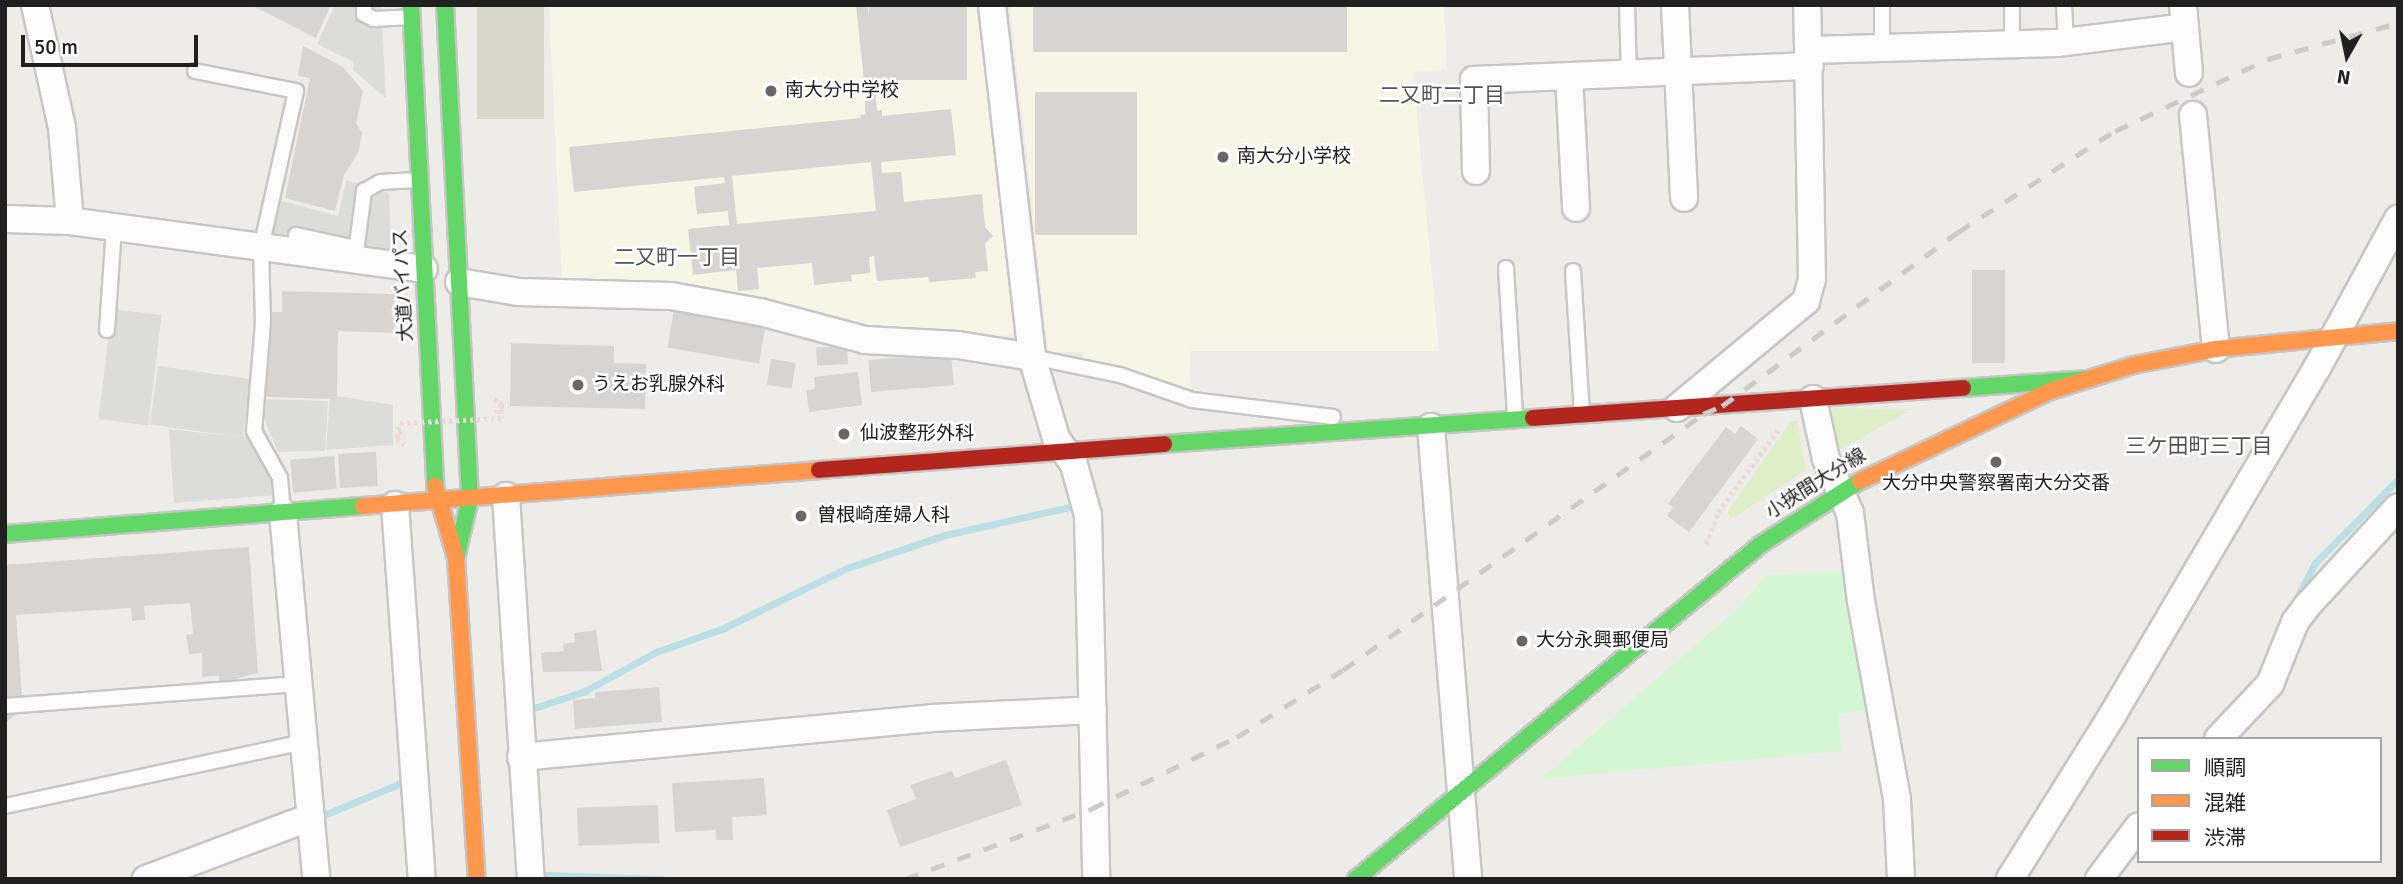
<!DOCTYPE html>
<html>
<head>
<meta charset="utf-8">
<style>
	body { margin:0 }
	#map { position:relative; width:2403px; height:884px; overflow:hidden; background:#eeece9; font-family:Signika,"Noto Sans JP",sans-serif }
	div>[style] { position:absolute }
	[style*='--x'] { left:calc(var(--x)*1px); top:calc(var(--y)*1px); width:calc(var(--w)*1px); rotate:calc(var(--a)*1deg) }
	.education>* { inset:0; background:#f7f5e5 }
	.religious>* { inset:0; background:#dcdcda; transform-origin:0 0 }
	.construction>* { inset:0; background:#d9d7ca; transform-origin:0 0 }
	.grass>* { inset:0; background:#deeec6 }
	.park>* { inset:0; background:#d5f6d3 }
	.stream>* { height:7px; margin:-3.5px; padding:0 3.5px; transform-origin:3.5px; border-radius:3.5px; background:#badfe4 }
	.building>* { inset:0; background:#d7d4d2; transform-origin:0 0 }
	.path>* { height:4.5px; margin-top:-2.25px; transform-origin:0; background:repeating-linear-gradient(90deg,#ecdad9 0 3.5px,transparent 0 7px) }
	.roads { filter:drop-shadow(2px 0 #c7c6c5) drop-shadow(-2px 0 #c7c6c5) drop-shadow(0 2px #c7c6c5) drop-shadow(0 -2px #c7c6c5) }
	.lane>* { height:14px; margin:-7px; padding:0 7px; transform-origin:7px; border-radius:7px; background:#fcfcfc }
	.street>* { height:26px; margin:-13px; padding:0 13px; transform-origin:13px; border-radius:13px; background:#fcfcfc }
	.fast>* { height:16px; margin:-8px; padding:0 8px; transform-origin:8px; border-radius:8px; background:#63d668 }
	.slow>* { height:16px; margin:-8px; padding:0 8px; transform-origin:8px; border-radius:8px; background:#ff974d }
	.jam>* { height:16px; margin:-8px; padding:0 8px; transform-origin:8px; border-radius:8px; background:#b3261e }
	.rail>* { height:5px; margin-top:-2.5px; transform-origin:0; background:repeating-linear-gradient(90deg,#cbcbca 0 14px,transparent 0 28px) }
	.path-bridge>* { height:4.5px; margin-top:-2.25px; transform-origin:0; background:repeating-linear-gradient(90deg,#ecdad9 0 3.5px,transparent 0 7px) }
	.dots>* { width:19px; height:19px; translate:-50% -50%; box-sizing:border-box; border:4px solid #fff; border-radius:50% }
	span { translate:-50% -50%; white-space:nowrap; text-align:center; line-height:1.15; -webkit-text-stroke:5px #fff; paint-order:stroke }
	.poi-label { font-size:19px; color:#202020 }
	.left { translate:0 -50%; text-align:left }
	.street-label { font-size:19px; color:#202020 }
	.neighbourhood-label { font-size:21px; color:#535353 }
	.frame { position:absolute; inset:0; border:7px solid #202020; pointer-events:none }
	.legend { position:absolute; left:2137px; top:737px; width:245px; height:126px; box-sizing:border-box; background:#fff; border:2px solid #a6a6a6; margin:0; padding:9px 12px; list-style:none; font-size:21px; color:#202020 }
	.legend li { display:flex; align-items:center; gap:14px; height:35px }
	.legend b { width:35px; border:2px solid #a6a6a6 }
	.north { position:absolute; left:2312px; top:21px; width:70px; height:70px; -webkit-text-stroke:5px #fff; paint-order:stroke; rotate:189deg; font-size:19px; font-weight:700; line-height:28px; text-align:center; color:#202020 }
	.north::after { content:''; display:block; margin:auto; width:24px; height:32px; background:#202020; clip-path:polygon(50% 0,100% 100%,50% 72%,0 100%) }
	.scale { position:absolute; left:21px; top:35px; width:177px; height:32px; box-sizing:border-box; border:4px solid #202020; border-top:0; padding-left:9px; font-size:21px; line-height:24px; white-space:nowrap; color:#202020; -webkit-text-stroke:5px #fff; paint-order:stroke }
</style>
</head>
<body>
<div id="map">
	<div class="education">
		<i style="clip-path:polygon(549px 5px,980px 5px,1014px 328px,1009px 336px,948px 329px,864px 328px,780px 303px,562px 284px)"></i>
		<i style="clip-path:polygon(1010px 5px,1444px 5px,1447px 70px,1413px 72px,1439px 351px,1190px 351px,1191px 396px,1082px 364px,1083px 352px,1048px 352px)"></i>
	</div>
	<div class="religious">
		<i style="clip-path:polygon(335px 5px,381px 5px,386px 98px,353px 70px,354px 62px,317px 44px)"></i>
		<i style="clip-path:polygon(346px 180px,389px 193px,391px 259px,270px 241px,278px 200px,338px 216px)"></i>
		<i style="left:112px;top:309px;width:50px;height:111px;rotate:7deg"></i>
		<i style="left:158px;top:366px;width:94px;height:59px;rotate:8deg"></i>
		<i style="clip-path:polygon(330px 395px,393px 405px,393px 445px,326px 450px)"></i>
		<i style="clip-path:polygon(264px 399px,328px 401px,325px 451px,278px 452px,263px 416px)"></i>
		<i style="clip-path:polygon(169px 429px,249px 438px,274px 483px,275px 495px,174px 503px)"></i>
	</div>
	<div class="construction">
		<i style="left:477px;top:5px;width:67px;height:114px"></i>
	</div>
	<div class="grass">
		<i style="clip-path:polygon(1832px 408px,1913px 409px,1842px 448px,1836px 447px,1829px 420px)"></i>
		<i style="clip-path:polygon(1791px 421px,1797px 421px,1806px 470px,1730px 520px,1728px 511px)"></i>
	</div>
	<div class="park">
		<i style="clip-path:polygon(1850px 571px,1871px 709px,1839px 714px,1841px 751px,1541px 779px,1737px 609px,1766px 575px)"></i>
	</div>
	<div class="stream">
		<i style="--x:2292;--y:607;--w:50;--a:-62.4"></i>
		<i style="--x:2315;--y:563;--w:118;--a:-45.3"></i>
		<i style="--x:528;--y:710;--w:60;--a:-18.4"></i>
		<i style="--x:585;--y:691;--w:81;--a:-28.8"></i>
		<i style="--x:656;--y:652;--w:72;--a:-19.4"></i>
		<i style="--x:724;--y:628;--w:137;--a:-26"></i>
		<i style="--x:847;--y:568;--w:103;--a:-18.6"></i>
		<i style="--x:945;--y:535;--w:132;--a:-12.7"></i>
		<i style="--x:319;--y:817;--w:89;--a:-22.5"></i>
		<i style="--x:547;--y:875;--w:115;--a:2"></i>
	</div>
	<div class="building">
		<i style="clip-path:polygon(251px 5px,331px 5px,316px 38px)"></i>
		<i style="clip-path:polygon(evenodd,856px 5px,868px 5px,877px 111px,882px 110px,882px 116px,951px 109px,956px 155px,881px 162px,882px 173px,901px 172px,904px 202px,982px 194px,985px 227px,993px 236px,985px 243px,988px 271px,975px 272px,976px 278px,929px 282px,928px 277px,877px 281px,874px 256px,869px 257px,870px 273px,851px 275px,852px 281px,814px 285px,812px 263px,757px 268px,759px 289px,738px 291px,736px 270px,693px 275px,688px 229px,729px 225px,728px 211px,697px 214px,694px 187px,725px 183px,724px 177px,574px 192px,569px 147px,861px 118px,860px 114px,865px 115px,865px 90px,856px 5px,871px 162px,876px 211px,737px 224px,732px 176px,871px 162px)"></i>
		<i style="left:869px;top:5px;width:98px;height:75px"></i>
		<i style="left:1033px;top:5px;width:314px;height:47px"></i>
		<i style="clip-path:polygon(303px 46px,343px 67px,363px 91px,356px 123px,362px 133px,359px 151px,344px 175px,335px 211px,285px 198px,310px 78px,298px 76px)"></i>
		<i style="left:1035px;top:92px;width:102px;height:143px"></i>
		<i style="left:1972px;top:270px;width:33px;height:93px"></i>
		<i style="clip-path:polygon(282px 291px,395px 294px,394px 333px,338px 331px,337px 399px,266px 397px,269px 312px,282px 312px)"></i>
		<i style="left:674px;top:310px;width:93px;height:38px;rotate:10deg"></i>
		<i style="clip-path:polygon(511px 343px,614px 346px,614px 363px,646px 364px,645px 409px,510px 406px)"></i>
		<i style="left:847px;top:346px;width:18px;height:31px;rotate:87deg"></i>
		<i style="left:951px;top:353px;width:32px;height:83px;rotate:85deg"></i>
		<i style="left:771px;top:359px;width:25px;height:26px;rotate:9deg"></i>
		<i style="clip-path:polygon(858px 372px,862px 405px,809px 412px,806px 390px,815px 389px,814px 377px)"></i>
		<i style="clip-path:polygon(1741px 426px,1758px 439px,1689px 532px,1667px 516px,1673px 507px,1668px 504px,1726px 427px,1735px 434px)"></i>
		<i style="left:376px;top:452px;width:34px;height:38px;rotate:87deg"></i>
		<i style="left:334px;top:456px;width:33px;height:44px;rotate:85deg"></i>
		<i style="clip-path:polygon(249px 547px,258px 673px,219px 683px,219px 676px,202px 677px,202px 653px,189px 654px,186px 635px,193px 634px,190px 603px,144px 606px,145px 620px,132px 621px,131px 608px,16px 615px,23px 709px,5px 723px,5px 565px)"></i>
		<i style="clip-path:polygon(596px 630px,602px 671px,543px 672px,541px 653px,564px 651px,563px 644px,575px 642px,574px 633px)"></i>
		<i style="clip-path:polygon(659px 687px,662px 722px,575px 729px,573px 700px,595px 698px,595px 692px)"></i>
		<i style="clip-path:polygon(1006px 760px,1022px 805px,900px 847px,887px 810px,916px 799px,910px 785px,952px 771px,955px 778px)"></i>
		<i style="clip-path:polygon(764px 778px,767px 815px,732px 817px,733px 840px,716px 840px,715px 830px,675px 832px,672px 783px)"></i>
		<i style="left:658px;top:805px;width:38px;height:81px;rotate:88deg"></i>
	</div>
	<div class="path">
		<i style="--x:494;--y:399;--w:9;--a:27"></i>
		<i style="--x:502;--y:403;--w:15;--a:94"></i>
		<i style="--x:495;--y:399;--w:11;--a:41"></i>
		<i style="--x:503;--y:406;--w:10;--a:135"></i>
		<i style="--x:399;--y:427;--w:12;--a:99"></i>
		<i style="--x:397;--y:439;--w:9;--a:32"></i>
		<i style="--x:401;--y:431;--w:9;--a:117"></i>
		<i style="--x:397;--y:439;--w:9;--a:36"></i>
		<i style="--x:1706;--y:544;--w:34;--a:-69"></i>
		<i style="--x:1718;--y:512;--w:102;--a:-53.8"></i>
	</div>
	<div class="roads">
		<div class="lane">
			<i style="--x:364;--y:5;--w:9;--a:90"></i>
			<i style="--x:364;--y:14;--w:11;--a:27"></i>
			<i style="--x:374;--y:19;--w:36;--a:-3"></i>
			<i style="--x:1627;--y:5;--w:70;--a:88.4"></i>
			<i style="--x:1882;--y:5;--w:43;--a:90"></i>
			<i style="--x:2012;--y:5;--w:40;--a:90"></i>
			<i style="--x:2064;--y:5;--w:37;--a:87"></i>
			<i style="--x:195;--y:71;--w:103;--a:11.2"></i>
			<i style="--x:296;--y:91;--w:160;--a:102.6"></i>
			<i style="--x:261;--y:247;--w:75;--a:88.5"></i>
			<i style="--x:263;--y:322;--w:109;--a:94.7"></i>
			<i style="--x:254;--y:431;--w:54;--a:61"></i>
			<i style="--x:280;--y:478;--w:33;--a:85"></i>
			<i style="--x:296;--y:235;--w:61;--a:12.2"></i>
			<i style="--x:355;--y:260;--w:70;--a:-82.6"></i>
			<i style="--x:364;--y:191;--w:18;--a:-29"></i>
			<i style="--x:380;--y:182;--w:37;--a:-3"></i>
			<i style="--x:1506;--y:268;--w:149;--a:86.5"></i>
			<i style="--x:1573;--y:271;--w:144;--a:86.4"></i>
			<i style="--x:107;--y:330;--w:103;--a:-86.1"></i>
			<i style="--x:1032;--y:357;--w:90;--a:11.6"></i>
			<i style="--x:1120;--y:375;--w:76;--a:19.1"></i>
			<i style="--x:1192;--y:400;--w:142;--a:6.9"></i>
			<i style="--x:5;--y:706;--w:294;--a:-4.3"></i>
			<i style="--x:5;--y:806;--w:306;--a:-12.1"></i>
		</div>
		<div class="street">
			<i style="--x:35;--y:5;--w:126;--a:77.6"></i>
			<i style="--x:62;--y:128;--w:93;--a:85.1"></i>
			<i style="--x:992;--y:5;--w:354;--a:83.5"></i>
			<i style="--x:1032;--y:357;--w:84;--a:73.5"></i>
			<i style="--x:1056;--y:438;--w:32;--a:56"></i>
			<i style="--x:1074;--y:465;--w:52;--a:74.4"></i>
			<i style="--x:1088;--y:515;--w:364;--a:88.7"></i>
			<i style="--x:1675;--y:5;--w:193;--a:87.3"></i>
			<i style="--x:2183;--y:5;--w:68;--a:85"></i>
			<i style="--x:1810;--y:50;--w:247;--a:-1.6"></i>
			<i style="--x:2057;--y:43;--w:129;--a:-7.1"></i>
			<i style="--x:1569;--y:77;--w:131;--a:86.9"></i>
			<i style="--x:2193;--y:115;--w:235;--a:84.4"></i>
			<i style="--x:1476;--y:171;--w:91;--a:-91.3"></i>
			<i style="--x:1474;--y:80;--w:336;--a:-2.4"></i>
			<i style="--x:5;--y:219;--w:65;--a:1.8"></i>
			<i style="--x:70;--y:221;--w:357;--a:7.7"></i>
			<i style="--x:459;--y:282;--w:61;--a:9.5"></i>
			<i style="--x:519;--y:292;--w:152;--a:1.5"></i>
			<i style="--x:671;--y:296;--w:90;--a:10.2"></i>
			<i style="--x:760;--y:312;--w:109;--a:14.9"></i>
			<i style="--x:865;--y:340;--w:93;--a:3.1"></i>
			<i style="--x:958;--y:345;--w:75;--a:9.2"></i>
			<i style="--x:1813;--y:399;--w:61;--a:77.8"></i>
			<i style="--x:1826;--y:459;--w:59;--a:66"></i>
			<i style="--x:1850;--y:513;--w:89;--a:82.9"></i>
			<i style="--x:1861;--y:601;--w:201;--a:79.7"></i>
			<i style="--x:1897;--y:799;--w:80;--a:87.1"></i>
			<i style="--x:1677;--y:408;--w:168;--a:-39.7"></i>
			<i style="--x:1806;--y:301;--w:23;--a:-75"></i>
			<i style="--x:1812;--y:279;--w:274;--a:-91"></i>
			<i style="--x:1431;--y:427;--w:454;--a:85.3"></i>
			<i style="--x:506;--y:496;--w:384;--a:86.3"></i>
			<i style="--x:395;--y:505;--w:375;--a:85.9"></i>
			<i style="--x:283;--y:513;--w:367;--a:84.8"></i>
			<i style="--x:2218;--y:739;--w:76;--a:-46.6"></i>
			<i style="--x:2270;--y:684;--w:67;--a:-68"></i>
			<i style="--x:2295;--y:622;--w:20;--a:-53"></i>
			<i style="--x:2307;--y:606;--w:134;--a:-47.4"></i>
			<i style="--x:521;--y:757;--w:413;--a:-5.4"></i>
			<i style="--x:932;--y:718;--w:161;--a:-2.8"></i>
			<i style="--x:146;--y:879;--w:176;--a:-20.6"></i>
			<i style="--x:2010;--y:879;--w:195;--a:-58"></i>
			<i style="--x:2113;--y:714;--w:402;--a:-59.5"></i>
			<i style="--x:2317;--y:368;--w:170;--a:-61.5"></i>
			<i style="--x:2099;--y:879;--w:66;--a:-53"></i>
		</div>
		<div class="fast">
			<i style="--x:411;--y:5;--w:482;--a:87.1"></i>
			<i style="--x:445;--y:5;--w:495;--a:87.1"></i>
			<i style="--x:470;--y:499;--w:61;--a:103.3"></i>
			<i style="--x:1963;--y:388;--w:123;--a:-4.2"></i>
			<i style="--x:1164;--y:444;--w:370;--a:-4"></i>
			<i style="--x:5;--y:534;--w:359;--a:-4.5"></i>
			<i style="--x:1356;--y:879;--w:524;--a:-39.58"></i>
			<i style="--x:1760;--y:545;--w:119;--a:-32.6"></i>
		</div>
		<div class="slow">
			<i style="--x:1860;--y:481;--w:210;--a:-25.3"></i>
			<i style="--x:2050;--y:391;--w:88;--a:-17.2"></i>
			<i style="--x:2134;--y:365;--w:84;--a:-11"></i>
			<i style="--x:2216;--y:349;--w:183;--a:-5.6"></i>
			<i style="--x:435;--y:486;--w:75;--a:73.7"></i>
			<i style="--x:456;--y:558;--w:322;--a:86.3"></i>
			<i style="--x:363;--y:506;--w:457;--a:-4.5"></i>
		</div>
		<div class="jam">
			<i style="--x:1533;--y:418;--w:431;--a:-4"></i>
			<i style="--x:819;--y:470;--w:346;--a:-4.3"></i>
		</div>
	</div>
	<div class="rail">
		<i style="--x:905;--y:879;--w:199;--a:-20.6"></i>
		<i style="--x:1091;--y:809;--w:163;--a:-26.3"></i>
		<i style="--x:1237;--y:737;--w:125;--a:-32.3"></i>
		<i style="--x:1343;--y:670;--w:442;--a:-35.4"></i>
		<i style="--x:1703;--y:414;--w:21;--a:-23"></i>
		<i style="--x:1722;--y:406;--w:293;--a:-36.4"></i>
		<i style="--x:1958;--y:232;--w:187;--a:-32.8"></i>
		<i style="--x:2115;--y:131;--w:169;--a:-25.2"></i>
		<i style="--x:2268;--y:59;--w:135;--a:-15.5"></i>
	</div>
	<div class="path-bridge">
		<i style="--x:400;--y:423;--w:101;--a:-2.8"></i>
	</div>
	<div class="dots">
		<i style="left:771px;top:91px;background:#686766"></i>
		<i style="left:1223px;top:157px;background:#686766"></i>
		<i style="left:578px;top:385px;background:#686766"></i>
		<i style="left:844px;top:434px;background:#686766"></i>
		<i style="left:1996px;top:462px;background:#686766"></i>
		<i style="left:801px;top:516px;background:#686766"></i>
		<i style="left:1522px;top:641px;background:#686766"></i>
	</div>
	<div class="poi-label">
		<span class="left" style="left:785px;top:91px">南大分中学校</span>
		<span class="left" style="left:1237px;top:157px">南大分小学校</span>
		<span class="left" style="left:592px;top:385px">うえお乳腺外科</span>
		<span class="left" style="left:860px;top:434px">仙波整形外科</span>
		<span style="left:1996px;top:484px">大分中央警察署南大分交番</span>
		<span class="left" style="left:817px;top:516px">曽根崎産婦人科</span>
		<span class="left" style="left:1536px;top:641px">大分永興郵便局</span>
	</div>
	<div class="street-label">
		<span style="left:404px;top:285px;rotate:-93deg">大道バイパス</span>
		<span style="left:1816px;top:484px;rotate:-32deg">小挾間大分線</span>
	</div>
	<div class="neighbourhood-label">
		<span style="left:1442px;top:95px">二又町二丁目</span>
		<span style="left:677px;top:257px">二又町一丁目</span>
		<span style="left:2199px;top:446px">三ケ田町三丁目</span>
	</div>
	<div class="frame"></div>
	<ul class="legend">
	<li><b style="height:9px;background:#63d668"></b>順調</li>
	<li><b style="height:9px;background:#ff974d"></b>混雑</li>
	<li><b style="height:9px;background:#b3261e"></b>渋滞</li>
	</ul>
	<div class="north">N</div>
	<div class="scale">50 m</div>
</div>
</body>
</html>
